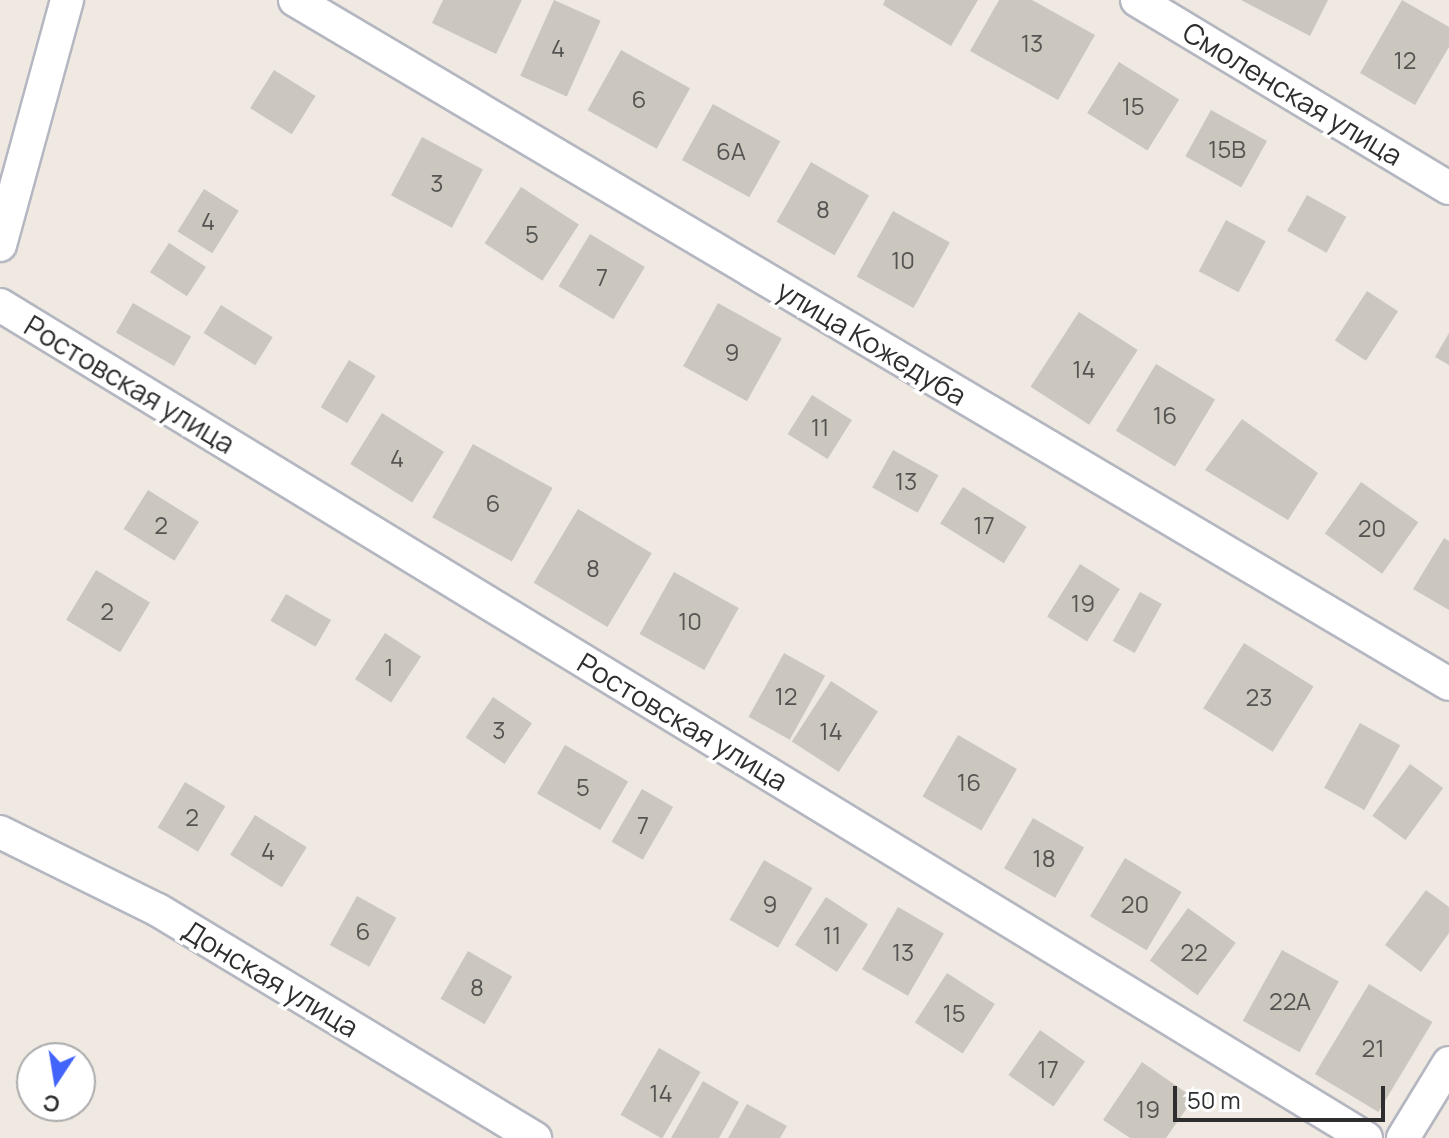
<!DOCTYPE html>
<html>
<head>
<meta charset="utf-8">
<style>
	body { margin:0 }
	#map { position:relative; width:1449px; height:1138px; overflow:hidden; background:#efe9e1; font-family:Manrope,sans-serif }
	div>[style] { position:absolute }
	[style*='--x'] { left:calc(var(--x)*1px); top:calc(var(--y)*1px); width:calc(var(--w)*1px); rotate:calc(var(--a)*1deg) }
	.building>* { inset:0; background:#cbc7bf; transform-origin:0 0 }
	.roads { filter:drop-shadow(2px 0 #b4b7c1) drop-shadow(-2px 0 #b4b7c1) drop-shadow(0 2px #b4b7c1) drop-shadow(0 -2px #b4b7c1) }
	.minor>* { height:32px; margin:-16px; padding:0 16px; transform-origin:16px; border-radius:16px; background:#fff }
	span { translate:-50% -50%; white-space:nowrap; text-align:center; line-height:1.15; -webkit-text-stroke:7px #fff; paint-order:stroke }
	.number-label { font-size:24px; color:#555452 }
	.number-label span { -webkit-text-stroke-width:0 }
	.street-label { font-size:28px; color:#2e2e2e }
	.north { position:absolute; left:16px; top:1042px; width:80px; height:80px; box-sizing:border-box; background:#fff; border:2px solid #ababab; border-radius:50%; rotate:192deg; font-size:22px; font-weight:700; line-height:32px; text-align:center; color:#2e2e2e }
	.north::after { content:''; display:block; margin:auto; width:28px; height:36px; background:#4264fb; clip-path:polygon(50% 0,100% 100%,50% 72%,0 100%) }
	.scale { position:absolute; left:1173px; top:1086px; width:212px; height:36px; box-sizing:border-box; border:4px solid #2e2e2e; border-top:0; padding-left:10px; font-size:24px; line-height:28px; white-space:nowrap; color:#2e2e2e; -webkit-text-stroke:6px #fff; paint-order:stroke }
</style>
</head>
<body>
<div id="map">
	<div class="building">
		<i style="clip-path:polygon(443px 0,522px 0,496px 54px,432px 23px)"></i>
		<i style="left:554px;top:0;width:51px;height:83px;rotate:24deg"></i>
		<i style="clip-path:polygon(885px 0,978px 0,951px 46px,883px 5px)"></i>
		<i style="clip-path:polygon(999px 0,1032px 0,1095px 35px,1058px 100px,970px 51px)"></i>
		<i style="clip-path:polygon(1241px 0,1328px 0,1310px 36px)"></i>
		<i style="clip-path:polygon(1402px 0,1449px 27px,1449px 47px,1415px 105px,1360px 73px)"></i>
		<i style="left:621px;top:50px;width:79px;height:69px;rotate:29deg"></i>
		<i style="left:1119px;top:62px;width:71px;height:60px;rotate:32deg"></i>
		<i style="left:274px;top:70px;width:49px;height:45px;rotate:32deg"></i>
		<i style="left:713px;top:104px;width:77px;height:64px;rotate:29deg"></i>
		<i style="left:1211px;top:110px;width:64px;height:53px;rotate:29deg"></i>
		<i style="left:422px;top:137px;width:69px;height:66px;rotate:28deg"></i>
		<i style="left:811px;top:162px;width:67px;height:69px;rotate:30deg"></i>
		<i style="left:521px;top:187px;width:69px;height:67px;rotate:33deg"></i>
		<i style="left:204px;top:189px;width:41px;height:50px;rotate:32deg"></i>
		<i style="left:1307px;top:195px;width:45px;height:41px;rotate:29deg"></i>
		<i style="left:893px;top:211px;width:65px;height:75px;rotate:29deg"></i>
		<i style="left:1226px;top:220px;width:45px;height:58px;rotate:28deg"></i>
		<i style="left:590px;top:234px;width:64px;height:61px;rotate:31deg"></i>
		<i style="left:169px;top:243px;width:44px;height:35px;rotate:33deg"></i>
		<i style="left:1367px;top:291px;width:37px;height:59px;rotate:33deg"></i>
		<i style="left:133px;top:303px;width:67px;height:34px;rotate:30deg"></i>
		<i style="left:718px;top:303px;width:73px;height:72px;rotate:29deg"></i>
		<i style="left:221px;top:305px;width:61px;height:33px;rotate:32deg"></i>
		<i style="left:1079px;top:312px;width:70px;height:89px;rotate:33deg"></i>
		<i style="clip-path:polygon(1449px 333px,1449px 365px,1435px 357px)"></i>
		<i style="left:349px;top:360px;width:31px;height:55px;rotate:31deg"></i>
		<i style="left:1156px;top:364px;width:69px;height:78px;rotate:31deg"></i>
		<i style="left:812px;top:395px;width:47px;height:46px;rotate:32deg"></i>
		<i style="left:382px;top:413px;width:73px;height:60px;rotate:32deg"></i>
		<i style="clip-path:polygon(1242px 419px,1318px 473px,1288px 520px,1205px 470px)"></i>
		<i style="left:473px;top:444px;width:91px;height:84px;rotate:29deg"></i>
		<i style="left:893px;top:450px;width:52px;height:43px;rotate:29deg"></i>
		<i style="left:1361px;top:482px;width:70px;height:63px;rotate:35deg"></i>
		<i style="left:963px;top:487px;width:75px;height:43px;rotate:32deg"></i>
		<i style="left:148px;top:490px;width:60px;height:46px;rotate:32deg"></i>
		<i style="left:578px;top:509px;width:86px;height:86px;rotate:31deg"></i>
		<i style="clip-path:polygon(1444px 538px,1449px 541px,1449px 610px,1413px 589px)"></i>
		<i style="left:1080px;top:564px;width:47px;height:62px;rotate:32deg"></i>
		<i style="left:96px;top:570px;width:63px;height:58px;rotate:31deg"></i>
		<i style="left:674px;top:572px;width:74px;height:71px;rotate:29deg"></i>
		<i style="left:1140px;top:592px;width:25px;height:56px;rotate:29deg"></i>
		<i style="left:286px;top:594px;width:52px;height:31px;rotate:30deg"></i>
		<i style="left:385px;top:633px;width:43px;height:55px;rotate:33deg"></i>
		<i style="left:1244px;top:643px;width:82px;height:77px;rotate:32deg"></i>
		<i style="left:784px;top:653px;width:47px;height:73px;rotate:29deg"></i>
		<i style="left:831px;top:681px;width:56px;height:72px;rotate:33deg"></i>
		<i style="left:493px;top:697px;width:47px;height:49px;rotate:34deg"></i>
		<i style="left:1360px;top:723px;width:46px;height:74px;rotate:29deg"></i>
		<i style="left:958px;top:735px;width:68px;height:71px;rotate:30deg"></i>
		<i style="left:565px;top:745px;width:73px;height:56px;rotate:30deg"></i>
		<i style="left:1410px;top:764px;width:41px;height:64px;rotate:36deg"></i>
		<i style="left:185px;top:782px;width:47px;height:53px;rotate:31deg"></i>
		<i style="left:642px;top:789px;width:36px;height:61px;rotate:30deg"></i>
		<i style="left:255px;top:815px;width:61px;height:47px;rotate:32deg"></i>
		<i style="left:1033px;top:818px;width:59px;height:58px;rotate:30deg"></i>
		<i style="left:1125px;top:858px;width:66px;height:68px;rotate:31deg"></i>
		<i style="left:764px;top:860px;width:56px;height:69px;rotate:30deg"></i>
		<i style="clip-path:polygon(1426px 890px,1449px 907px,1449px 933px,1421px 972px,1385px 945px)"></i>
		<i style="left:357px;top:896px;width:45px;height:56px;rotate:29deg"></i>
		<i style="left:826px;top:897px;width:50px;height:57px;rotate:33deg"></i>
		<i style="left:898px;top:907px;width:53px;height:72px;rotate:30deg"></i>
		<i style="left:1188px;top:908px;width:59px;height:65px;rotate:36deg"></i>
		<i style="left:1282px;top:950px;width:65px;height:81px;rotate:29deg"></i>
		<i style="left:468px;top:951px;width:51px;height:55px;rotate:30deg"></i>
		<i style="left:947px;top:973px;width:57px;height:59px;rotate:33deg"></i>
		<i style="left:1369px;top:984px;width:74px;height:105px;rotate:31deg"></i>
		<i style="left:1040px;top:1030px;width:55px;height:55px;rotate:35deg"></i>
		<i style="left:659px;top:1048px;width:48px;height:77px;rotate:30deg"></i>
		<i style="clip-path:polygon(1142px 1062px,1194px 1098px,1166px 1138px,1130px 1138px,1103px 1120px)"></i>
		<i style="clip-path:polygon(703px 1081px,739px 1102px,719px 1138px,671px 1138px)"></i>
		<i style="clip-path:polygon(747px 1104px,787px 1126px,780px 1138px,728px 1138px)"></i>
	</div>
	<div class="roads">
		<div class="minor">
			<i style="--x:295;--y:0;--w:1341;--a:30.66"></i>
			<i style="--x:1137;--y:0;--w:364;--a:31.1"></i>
			<i style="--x:0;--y:245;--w:254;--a:-74.7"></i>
			<i style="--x:0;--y:305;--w:1600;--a:31.38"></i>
			<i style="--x:0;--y:832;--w:176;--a:26.3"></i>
			<i style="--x:158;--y:910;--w:441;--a:31.2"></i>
			<i style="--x:1403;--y:1138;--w:88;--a:-58.5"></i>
		</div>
	</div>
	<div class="number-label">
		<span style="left:1032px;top:43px">13</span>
		<span style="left:558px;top:48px">4</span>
		<span style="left:1405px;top:60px">12</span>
		<span style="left:639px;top:99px">6</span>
		<span style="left:1133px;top:106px">15</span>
		<span style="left:1227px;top:149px">15В</span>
		<span style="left:731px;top:151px">6А</span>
		<span style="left:437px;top:183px">3</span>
		<span style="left:823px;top:209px">8</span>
		<span style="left:208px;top:221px">4</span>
		<span style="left:532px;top:234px">5</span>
		<span style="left:903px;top:260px">10</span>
		<span style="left:602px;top:277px">7</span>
		<span style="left:732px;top:352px">9</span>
		<span style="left:1084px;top:369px">14</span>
		<span style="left:1165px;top:415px">16</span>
		<span style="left:820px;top:427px">11</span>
		<span style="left:397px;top:458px">4</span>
		<span style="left:906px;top:481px">13</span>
		<span style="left:493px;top:503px">6</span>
		<span style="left:161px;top:525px">2</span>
		<span style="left:984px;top:525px">17</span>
		<span style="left:1372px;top:528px">20</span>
		<span style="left:593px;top:568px">8</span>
		<span style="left:1083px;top:603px">19</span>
		<span style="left:107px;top:611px">2</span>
		<span style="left:690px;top:621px">10</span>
		<span style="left:389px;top:667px">1</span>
		<span style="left:786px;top:696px">12</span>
		<span style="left:1259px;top:697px">23</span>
		<span style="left:499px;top:730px">3</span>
		<span style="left:831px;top:731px">14</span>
		<span style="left:969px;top:782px">16</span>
		<span style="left:583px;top:787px">5</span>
		<span style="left:192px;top:817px">2</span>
		<span style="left:643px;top:825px">7</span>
		<span style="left:268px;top:851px">4</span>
		<span style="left:1044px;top:858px">18</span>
		<span style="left:770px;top:904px">9</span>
		<span style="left:1135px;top:904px">20</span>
		<span style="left:363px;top:931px">6</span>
		<span style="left:832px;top:935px">11</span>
		<span style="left:903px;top:952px">13</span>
		<span style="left:1194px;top:952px">22</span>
		<span style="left:477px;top:987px">8</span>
		<span style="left:1290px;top:1001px">22А</span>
		<span style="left:954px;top:1013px">15</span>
		<span style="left:1373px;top:1048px">21</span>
		<span style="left:1048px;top:1069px">17</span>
		<span style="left:661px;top:1093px">14</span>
		<span style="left:1148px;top:1109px">19</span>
	</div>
	<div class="street-label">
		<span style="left:1293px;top:93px;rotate:31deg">Смоленская улица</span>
		<span style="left:872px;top:342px;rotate:31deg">улица Кожедуба</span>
		<span style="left:130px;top:384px;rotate:31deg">Ростовская улица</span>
		<span style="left:683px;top:721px;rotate:31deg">Ростовская улица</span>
		<span style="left:271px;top:978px;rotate:31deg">Донская улица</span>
	</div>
	<div class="north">С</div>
	<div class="scale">50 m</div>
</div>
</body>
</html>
